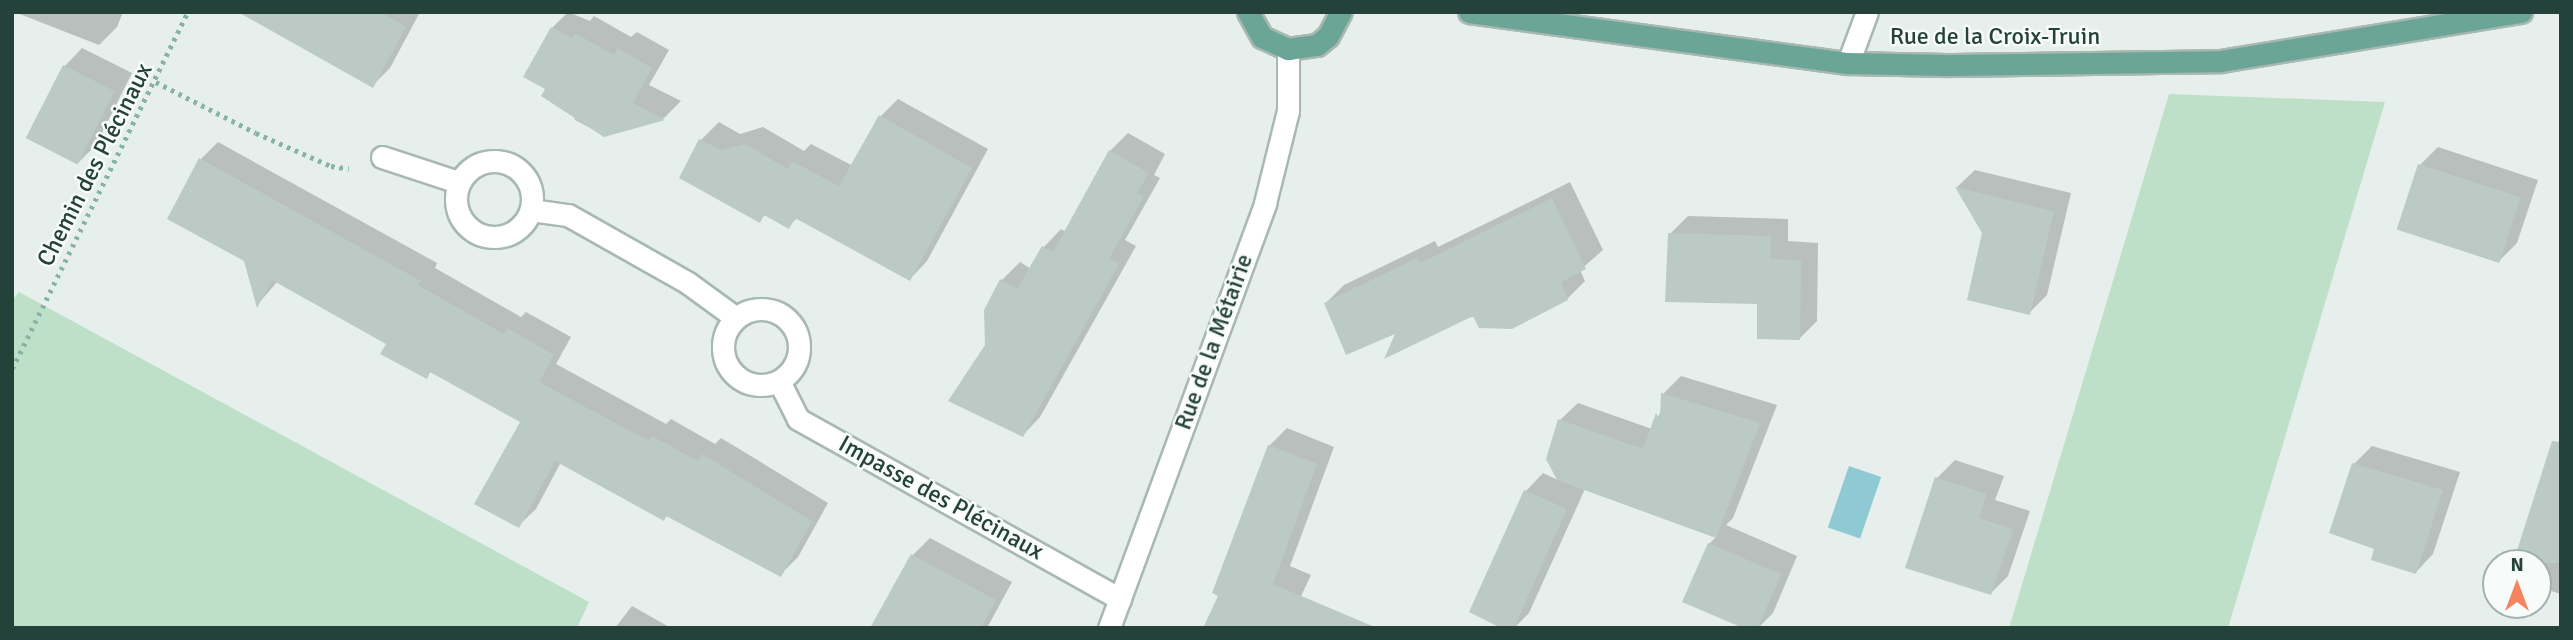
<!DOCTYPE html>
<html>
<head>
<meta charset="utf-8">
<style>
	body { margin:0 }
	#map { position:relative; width:2573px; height:640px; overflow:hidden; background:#e6efeb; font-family:Signika,sans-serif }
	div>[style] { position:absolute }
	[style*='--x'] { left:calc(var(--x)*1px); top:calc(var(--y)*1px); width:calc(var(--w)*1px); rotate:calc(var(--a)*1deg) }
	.green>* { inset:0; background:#bfe0c8 }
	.water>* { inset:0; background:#8ec9d4; transform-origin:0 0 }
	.shadow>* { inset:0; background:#0003 }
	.building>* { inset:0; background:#bbcac4; transform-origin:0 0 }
	.path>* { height:4.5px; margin-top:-2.25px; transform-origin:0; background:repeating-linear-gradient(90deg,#86b3a5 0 3.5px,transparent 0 8.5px) }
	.roads { filter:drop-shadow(2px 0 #a8b8b2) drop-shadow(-2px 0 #a8b8b2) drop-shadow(0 2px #a8b8b2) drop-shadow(0 -2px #a8b8b2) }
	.minor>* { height:21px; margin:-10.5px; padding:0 10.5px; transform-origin:10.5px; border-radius:10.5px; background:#fff }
	.minor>.ring { margin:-10.5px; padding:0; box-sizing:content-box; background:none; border:21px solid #fff; border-radius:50% }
	.major>* { height:21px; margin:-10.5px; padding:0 10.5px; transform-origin:10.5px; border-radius:10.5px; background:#6aa596 }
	span { translate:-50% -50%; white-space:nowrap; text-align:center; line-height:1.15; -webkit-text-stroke:5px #f7fbf9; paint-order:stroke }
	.street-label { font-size:24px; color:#24423a }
	.frame { position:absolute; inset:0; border:14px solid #24423a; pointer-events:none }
	.north { position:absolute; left:2482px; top:549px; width:70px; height:70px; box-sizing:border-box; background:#f7fbf9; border:2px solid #a3b1ad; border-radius:50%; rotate:0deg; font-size:19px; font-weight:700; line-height:28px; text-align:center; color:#24423a }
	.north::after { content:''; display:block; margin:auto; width:24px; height:32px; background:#f4845f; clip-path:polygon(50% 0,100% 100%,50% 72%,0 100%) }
</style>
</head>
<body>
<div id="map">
	<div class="green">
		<i style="clip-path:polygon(2169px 94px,2385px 102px,2228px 628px,2009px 628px)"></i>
		<i style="clip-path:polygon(19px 292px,589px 602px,577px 628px,12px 628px,12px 301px)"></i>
	</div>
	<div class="water">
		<i style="left:1849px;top:466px;width:34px;height:65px;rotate:19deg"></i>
	</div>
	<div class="shadow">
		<i style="clip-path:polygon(123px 12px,117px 27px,99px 45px,17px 13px)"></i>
		<i style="clip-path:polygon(283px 12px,420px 12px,390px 68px,373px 85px)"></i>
		<i style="clip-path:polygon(568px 12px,590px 21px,594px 16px,631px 37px,637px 32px,669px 50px,649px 85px,681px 101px,664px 118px,604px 135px,575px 120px,574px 112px,547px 89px,552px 28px)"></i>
		<i style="clip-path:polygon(82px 48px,132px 73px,96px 145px,78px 163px,30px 139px,65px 66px)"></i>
		<i style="clip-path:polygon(898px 99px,988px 149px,927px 261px,910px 279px,798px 217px,788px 227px,766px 214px,759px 221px,681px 177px,701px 140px,719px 122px,740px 134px,763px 127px,804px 151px,811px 144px,853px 166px,881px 116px)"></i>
		<i style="clip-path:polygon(1128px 133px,1165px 154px,1154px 175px,1160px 178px,1125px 240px,1136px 246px,1040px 417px,1023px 435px,987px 346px,985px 311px,1002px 280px,1020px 262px,1031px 269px,1044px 247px,1061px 229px,1066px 232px,1110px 151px)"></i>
		<i style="clip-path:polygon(218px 142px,437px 263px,435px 268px,521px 317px,526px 312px,571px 337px,556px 364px,666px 424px,671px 419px,715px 444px,721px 438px,828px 503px,798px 557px,780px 575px,668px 515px,664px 519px,561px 462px,536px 509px,518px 526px,522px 421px,432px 371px,426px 376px,388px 344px,278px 281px,258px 304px,246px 260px,201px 159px)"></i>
		<i style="clip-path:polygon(2438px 147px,2538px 180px,2517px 243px,2499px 261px,2420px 165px)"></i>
		<i style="clip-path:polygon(1975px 170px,2071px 193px,2047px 295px,2029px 313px,1957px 187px)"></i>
		<i style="clip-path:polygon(1570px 182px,1603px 250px,1580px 270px,1585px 281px,1567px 299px,1398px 331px,1326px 303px,1344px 285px,1435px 241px,1438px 247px)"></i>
		<i style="clip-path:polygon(1688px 216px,1788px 219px,1788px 241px,1818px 243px,1817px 321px,1800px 338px,1670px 234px)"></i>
		<i style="clip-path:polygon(1681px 376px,1777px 405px,1733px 518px,1726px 525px,1797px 556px,1773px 613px,1758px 628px,1748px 628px,1709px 544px,1717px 536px,1585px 489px,1529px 613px,1514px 628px,1526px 491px,1543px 473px,1558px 480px,1560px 420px,1578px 403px,1652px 429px,1662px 409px,1663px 394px)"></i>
		<i style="clip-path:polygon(1287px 428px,1334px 447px,1290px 566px,1311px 575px,1286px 628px,1220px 595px,1269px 446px)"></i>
		<i style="clip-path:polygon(2561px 444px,2561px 594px,2538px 587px,2538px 563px,2515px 563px)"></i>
		<i style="clip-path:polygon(2372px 446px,2460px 472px,2433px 554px,2416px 572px,2377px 548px,2354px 464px)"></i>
		<i style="clip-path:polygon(1955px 460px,2004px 476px,1995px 500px,2030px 511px,2008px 576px,1991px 593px,1937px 478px)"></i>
		<i style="clip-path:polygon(930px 538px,1012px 582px,987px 628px,872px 628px,913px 555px)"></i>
		<i style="clip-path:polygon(632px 606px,671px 628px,615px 628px)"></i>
	</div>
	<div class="building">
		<i style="clip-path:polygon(238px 12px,381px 12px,406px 27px,373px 88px)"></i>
		<i style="clip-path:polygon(551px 27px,572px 38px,575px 33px,614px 55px,618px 48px,652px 68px,633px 103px,665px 120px,604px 137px,541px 96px,545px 89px,523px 77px)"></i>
		<i style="left:63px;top:65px;width:58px;height:82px;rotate:27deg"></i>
		<i style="clip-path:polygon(879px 115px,972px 168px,910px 281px,795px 218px,789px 229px,764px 215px,760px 223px,679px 178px,699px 139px,721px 150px,745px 144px,788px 169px,792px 161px,839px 186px)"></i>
		<i style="clip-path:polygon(1109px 150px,1149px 173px,1137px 193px,1144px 196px,1109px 259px,1119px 264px,1023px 437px,948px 401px,985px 345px,984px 310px,1000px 279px,1017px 289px,1042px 246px,1053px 252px)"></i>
		<i style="clip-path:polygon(199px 158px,421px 281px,418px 285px,504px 334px,507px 328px,554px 355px,539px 382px,649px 441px,652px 436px,698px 461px,702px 454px,812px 521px,781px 577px,666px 516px,664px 521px,555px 461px,519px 528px,474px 504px,520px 422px,430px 372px,427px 379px,380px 354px,386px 344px,272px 280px,257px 308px,244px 261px,167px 219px)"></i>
		<i style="left:2418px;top:164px;width:108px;height:69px;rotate:18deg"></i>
		<i style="clip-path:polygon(1955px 187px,2054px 211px,2030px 315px,1967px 300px,1982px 233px)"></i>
		<i style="clip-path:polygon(1552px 198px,1586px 269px,1561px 282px,1568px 300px,1512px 329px,1479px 328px,1473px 316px,1384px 359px,1395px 334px,1346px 355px,1324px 303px,1417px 258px,1420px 263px)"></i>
		<i style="clip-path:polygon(1668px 233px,1771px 236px,1771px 259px,1801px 260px,1800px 340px,1757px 339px,1757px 304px,1665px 302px)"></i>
		<i style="clip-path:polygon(1661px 393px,1760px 423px,1716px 538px,1557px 480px,1546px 459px,1558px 419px,1643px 449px,1656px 413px,1660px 421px)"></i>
		<i style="clip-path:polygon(2552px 441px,2561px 442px,2561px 563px,2513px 563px)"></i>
		<i style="clip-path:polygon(1268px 445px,1317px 464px,1273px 584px,1377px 628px,1203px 628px,1218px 596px,1212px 593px)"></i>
		<i style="clip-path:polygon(2352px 463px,2443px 490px,2416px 574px,2371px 560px,2374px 549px,2329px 533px)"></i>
		<i style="clip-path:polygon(1935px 477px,1987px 494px,1979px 518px,2013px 529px,1991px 595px,1905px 568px)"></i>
		<i style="clip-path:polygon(1524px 490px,1567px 509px,1514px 628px,1501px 628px,1469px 612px)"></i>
		<i style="clip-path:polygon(1708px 543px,1781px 574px,1758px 628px,1743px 628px,1682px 602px)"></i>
		<i style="clip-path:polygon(911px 554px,996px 600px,981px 628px,870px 628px)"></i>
	</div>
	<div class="path">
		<i style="--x:156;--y:82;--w:112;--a:27"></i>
		<i style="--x:256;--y:133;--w:82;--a:23.7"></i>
		<i style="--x:331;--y:166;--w:18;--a:9"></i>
		<i style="--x:12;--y:369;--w:398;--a:-63.8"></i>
	</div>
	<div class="roads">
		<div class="minor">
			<i style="--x:1848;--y:63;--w:54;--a:-69.6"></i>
			<i style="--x:382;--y:157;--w:80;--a:18.2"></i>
			<i class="ring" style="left:456px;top:161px;width:55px;height:55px"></i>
			<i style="--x:531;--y:210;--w:37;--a:8"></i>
			<i style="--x:568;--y:215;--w:138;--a:29.5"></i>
			<i style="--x:688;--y:283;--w:59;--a:36.1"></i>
			<i class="ring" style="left:723px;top:309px;width:55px;height:55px"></i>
			<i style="--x:779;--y:381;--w:42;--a:63.4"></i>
			<i style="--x:798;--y:419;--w:369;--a:29.2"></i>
			<i style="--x:1109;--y:628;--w:453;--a:-69.8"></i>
			<i style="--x:1265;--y:203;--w:95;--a:-76"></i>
			<i style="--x:1288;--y:111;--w:62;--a:-90"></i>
		</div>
		<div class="major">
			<i style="--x:1248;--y:12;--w:29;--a:61"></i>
			<i style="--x:1262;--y:37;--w:29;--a:25"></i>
			<i style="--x:1288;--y:49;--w:29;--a:-8"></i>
			<i style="--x:1317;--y:45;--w:14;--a:-39"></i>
			<i style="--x:1328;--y:36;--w:27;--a:-62"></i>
			<i style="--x:1469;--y:12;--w:382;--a:7.7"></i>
			<i style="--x:1848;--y:63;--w:98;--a:1.2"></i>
			<i style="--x:1946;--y:65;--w:275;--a:-0.8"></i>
			<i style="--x:2221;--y:61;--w:304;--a:-9.3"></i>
		</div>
	</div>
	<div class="street-label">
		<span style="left:1995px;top:37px">Rue de la Croix-Truin</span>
		<span style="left:95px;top:165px;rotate:-63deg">Chemin des Plécinaux</span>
		<span style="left:1214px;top:342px;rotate:-70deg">Rue de la Métairie</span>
		<span style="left:941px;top:498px;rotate:29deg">Impasse des Plécinaux</span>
	</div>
	<div class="frame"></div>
	<div class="north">N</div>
</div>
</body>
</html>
